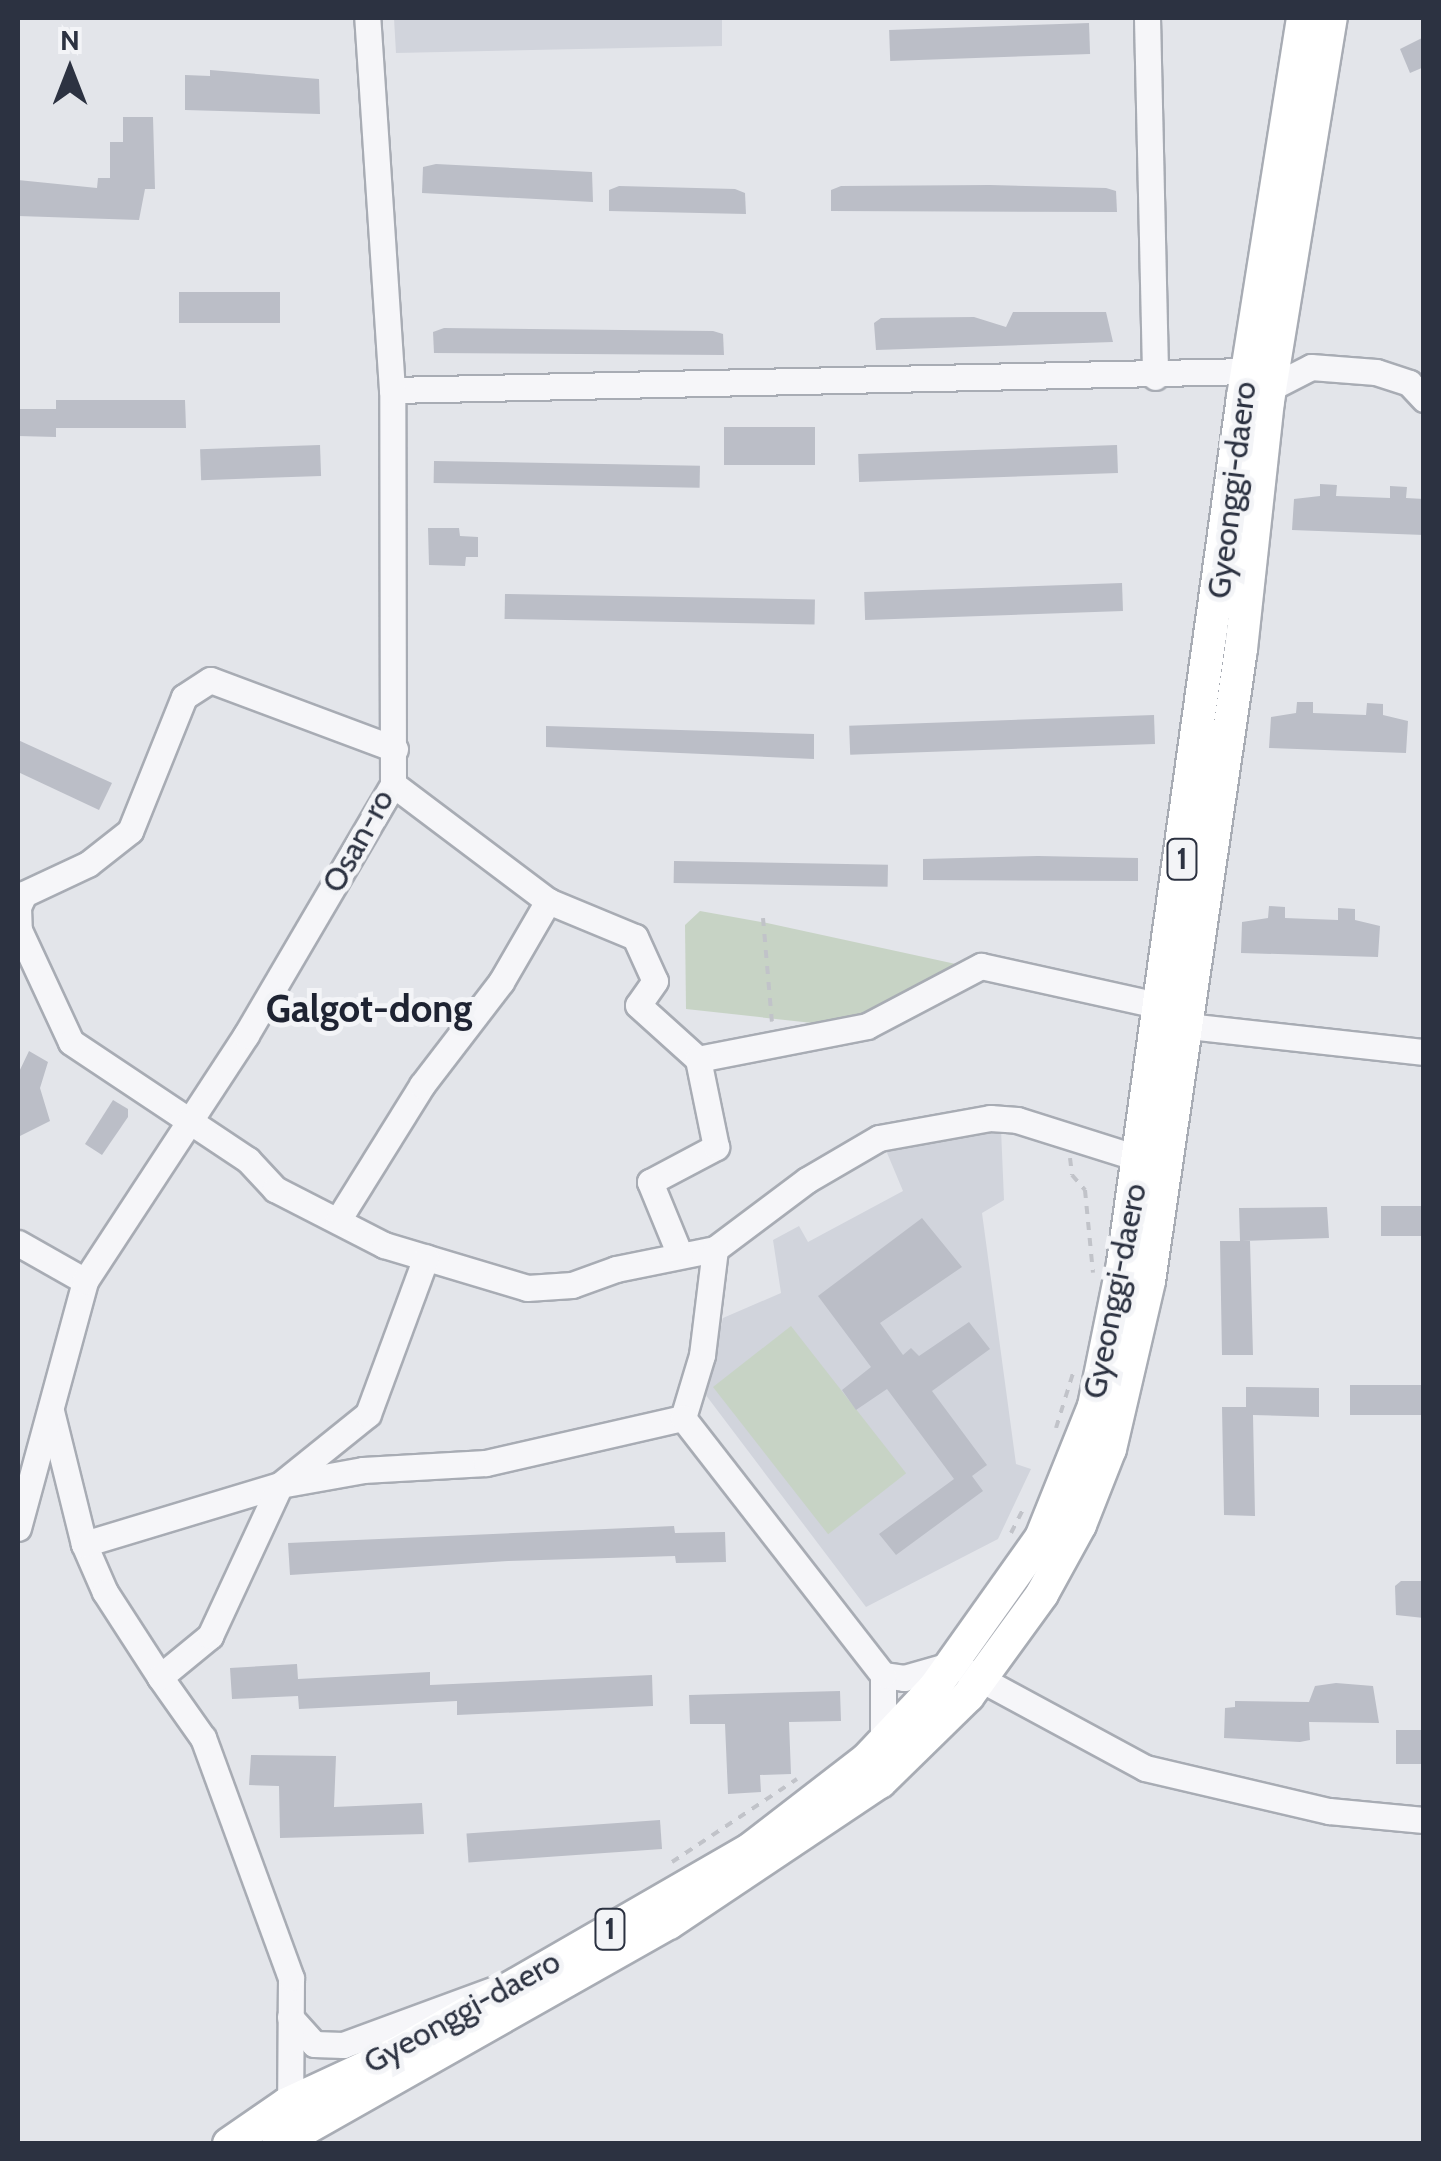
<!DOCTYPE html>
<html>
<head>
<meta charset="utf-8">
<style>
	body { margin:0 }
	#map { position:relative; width:1441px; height:2161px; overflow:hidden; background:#e3e5ea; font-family:Cabin,sans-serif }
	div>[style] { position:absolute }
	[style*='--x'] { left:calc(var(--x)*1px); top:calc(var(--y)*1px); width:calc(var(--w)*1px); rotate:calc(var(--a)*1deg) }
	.built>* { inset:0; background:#d1d4dc }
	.green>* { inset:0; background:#c7d3c5; transform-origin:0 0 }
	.building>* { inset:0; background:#bbbec7; transform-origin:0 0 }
	.path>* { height:4px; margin-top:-2px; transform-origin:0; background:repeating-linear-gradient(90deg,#c1c3c9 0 8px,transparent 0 16px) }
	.roads { filter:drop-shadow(2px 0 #a8acb4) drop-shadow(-2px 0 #a8acb4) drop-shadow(0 2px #a8acb4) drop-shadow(0 -2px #a8acb4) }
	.minor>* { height:25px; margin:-12.5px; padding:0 12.5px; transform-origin:12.5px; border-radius:12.5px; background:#f6f6f9 }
	.major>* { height:32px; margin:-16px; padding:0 16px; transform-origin:16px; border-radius:16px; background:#fff }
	span { translate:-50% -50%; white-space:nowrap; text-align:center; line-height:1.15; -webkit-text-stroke:10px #f3f4f7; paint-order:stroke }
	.shield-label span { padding:2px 8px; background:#f3f4f7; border:2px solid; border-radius:8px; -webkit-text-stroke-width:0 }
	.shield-label { font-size:30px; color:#2c3241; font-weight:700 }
	.street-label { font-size:32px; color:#2c3241 }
	.quarter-label { font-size:38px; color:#1e2332; font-weight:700 }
	.frame { position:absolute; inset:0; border:20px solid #2c3241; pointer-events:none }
	.north { position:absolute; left:20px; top:20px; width:100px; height:100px; -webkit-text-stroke:8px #f3f4f7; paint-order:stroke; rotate:0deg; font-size:28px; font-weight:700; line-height:40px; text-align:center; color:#2c3241 }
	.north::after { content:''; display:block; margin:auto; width:35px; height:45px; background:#2c3241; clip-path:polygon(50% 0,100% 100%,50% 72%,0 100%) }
</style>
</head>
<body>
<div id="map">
	<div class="built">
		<i style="clip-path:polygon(394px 18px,722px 18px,722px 46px,396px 53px)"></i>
		<i style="clip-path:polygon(1001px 1129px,1004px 1200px,982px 1213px,1016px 1464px,1031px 1469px,998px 1539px,866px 1607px,705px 1394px,723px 1318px,781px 1293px,773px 1240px,799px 1226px,808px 1242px,903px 1191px,885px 1148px)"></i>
	</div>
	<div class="green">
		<i style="clip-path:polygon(700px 911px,767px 923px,965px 966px,873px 1019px,831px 1025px,686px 1009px,685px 925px)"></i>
		<i style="left:791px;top:1326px;width:187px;height:99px;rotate:52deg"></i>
	</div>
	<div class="building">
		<i style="left:1089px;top:23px;width:31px;height:200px;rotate:88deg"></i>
		<i style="clip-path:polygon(1424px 37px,1424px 67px,1410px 73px,1400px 49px)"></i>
		<i style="clip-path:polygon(210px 70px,319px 79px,320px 114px,185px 110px,185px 75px,210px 76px)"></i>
		<i style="clip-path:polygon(123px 117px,153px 117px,155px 189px,145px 189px,139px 220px,18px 216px,18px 180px,97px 188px,98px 178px,110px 178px,110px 142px,123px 142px)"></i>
		<i style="clip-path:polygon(436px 164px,592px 172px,593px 202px,422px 193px,423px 167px)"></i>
		<i style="clip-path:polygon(990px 185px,1106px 188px,1116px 191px,1117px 212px,831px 211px,831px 190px,841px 186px)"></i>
		<i style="clip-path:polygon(619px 186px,735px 189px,745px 193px,746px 214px,609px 211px,609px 190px)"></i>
		<i style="left:179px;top:292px;width:101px;height:31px"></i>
		<i style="clip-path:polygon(1013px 312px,1106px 312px,1113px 342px,876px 350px,874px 323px,881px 318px,974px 317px,1006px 327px)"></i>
		<i style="clip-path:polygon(444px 328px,713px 331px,723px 334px,724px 355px,434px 353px,433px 332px)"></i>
		<i style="clip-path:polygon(56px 400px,185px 400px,186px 428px,56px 428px,56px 437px,18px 436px,18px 409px,56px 409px)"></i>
		<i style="left:724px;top:427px;width:91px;height:38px"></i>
		<i style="left:320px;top:445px;width:31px;height:120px;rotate:88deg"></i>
		<i style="left:1117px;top:445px;width:28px;height:259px;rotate:88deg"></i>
		<i style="left:434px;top:461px;width:266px;height:22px;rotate:1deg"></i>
		<i style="clip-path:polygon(1320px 484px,1337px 485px,1336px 496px,1390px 498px,1390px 486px,1407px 487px,1406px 498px,1424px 499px,1424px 535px,1292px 530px,1294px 499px,1320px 496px)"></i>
		<i style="clip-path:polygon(428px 528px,459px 528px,460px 536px,478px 537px,478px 557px,466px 557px,465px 566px,429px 565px)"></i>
		<i style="left:1122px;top:583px;width:28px;height:258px;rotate:88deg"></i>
		<i style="left:505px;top:594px;width:310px;height:25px;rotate:1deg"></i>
		<i style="clip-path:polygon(1297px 702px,1313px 702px,1313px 713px,1366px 715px,1367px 703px,1383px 704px,1383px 715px,1408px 721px,1406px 753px,1269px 748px,1271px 717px,1296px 713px)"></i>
		<i style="left:1154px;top:715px;width:29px;height:305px;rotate:88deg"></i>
		<i style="clip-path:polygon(546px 726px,814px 734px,814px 759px,546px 747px)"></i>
		<i style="clip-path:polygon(18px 740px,112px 783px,99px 810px,18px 772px)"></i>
		<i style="clip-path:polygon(1038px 856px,1138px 858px,1138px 881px,923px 880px,923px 859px)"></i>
		<i style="left:674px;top:861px;width:214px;height:22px;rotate:1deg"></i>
		<i style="clip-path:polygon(1269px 906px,1285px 907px,1285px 918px,1338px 920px,1338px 908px,1355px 909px,1355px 920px,1380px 926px,1378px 957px,1241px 953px,1242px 922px,1268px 918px)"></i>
		<i style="clip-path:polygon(29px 1051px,48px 1062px,40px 1088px,50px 1121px,18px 1137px,18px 1074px)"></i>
		<i style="clip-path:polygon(113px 1100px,128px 1109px,128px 1117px,102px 1155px,85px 1144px)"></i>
		<i style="left:1424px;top:1206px;width:30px;height:43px;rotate:90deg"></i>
		<i style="clip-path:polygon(1327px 1207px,1329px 1238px,1242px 1241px,1250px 1241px,1253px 1355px,1222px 1355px,1220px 1241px,1240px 1241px,1239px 1208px)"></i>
		<i style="clip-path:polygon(922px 1218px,962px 1267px,880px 1323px,903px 1355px,911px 1348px,919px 1356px,969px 1322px,990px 1349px,932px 1391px,987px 1465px,972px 1476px,983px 1491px,896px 1555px,879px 1534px,954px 1479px,887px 1389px,856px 1410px,842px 1390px,871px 1367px,818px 1296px)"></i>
		<i style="left:1424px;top:1385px;width:30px;height:74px;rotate:90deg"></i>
		<i style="clip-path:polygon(1246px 1387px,1319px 1388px,1319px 1417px,1253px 1415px,1255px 1516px,1224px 1515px,1222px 1407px,1246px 1407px)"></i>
		<i style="clip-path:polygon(674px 1526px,675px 1533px,725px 1532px,726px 1562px,676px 1563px,675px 1556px,508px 1561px,290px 1575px,288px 1543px)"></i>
		<i style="clip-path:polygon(1401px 1581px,1424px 1581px,1424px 1618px,1396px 1615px,1395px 1586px)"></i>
		<i style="clip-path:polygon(297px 1664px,298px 1679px,430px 1672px,430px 1685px,652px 1675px,653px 1706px,457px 1715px,457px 1701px,299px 1709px,298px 1696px,232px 1699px,230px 1668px)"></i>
		<i style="clip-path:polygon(1336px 1683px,1373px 1686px,1379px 1723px,1309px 1722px,1310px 1740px,1300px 1742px,1224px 1738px,1225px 1708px,1235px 1707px,1235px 1701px,1309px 1702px,1315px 1686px)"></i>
		<i style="clip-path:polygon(840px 1691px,841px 1721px,789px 1722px,791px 1774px,760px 1775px,761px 1792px,728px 1794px,725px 1724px,690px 1724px,689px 1695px)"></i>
		<i style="left:1396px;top:1730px;width:28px;height:34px"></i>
		<i style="clip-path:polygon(251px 1755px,336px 1756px,334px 1807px,422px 1803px,424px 1834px,280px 1838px,279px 1786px,249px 1785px)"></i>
		<i style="left:660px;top:1820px;width:29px;height:194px;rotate:86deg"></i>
	</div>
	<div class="path">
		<i style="--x:763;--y:918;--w:104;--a:85.1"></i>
		<i style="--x:1070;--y:1158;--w:17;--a:83"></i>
		<i style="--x:1072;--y:1175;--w:20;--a:49"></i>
		<i style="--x:1085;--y:1190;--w:83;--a:84.5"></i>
		<i style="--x:1056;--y:1428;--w:61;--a:-72.8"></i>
		<i style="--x:1011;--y:1533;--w:30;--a:-63"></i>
		<i style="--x:672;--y:1862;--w:150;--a:-33.6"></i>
	</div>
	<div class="roads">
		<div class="minor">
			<i style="--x:1147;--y:18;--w:359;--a:88.7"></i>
			<i style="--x:1270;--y:388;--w:46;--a:-27.1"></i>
			<i style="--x:1311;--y:367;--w:65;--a:4.4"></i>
			<i style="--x:1376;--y:372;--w:35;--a:18"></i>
			<i style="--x:1409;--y:383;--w:22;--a:47"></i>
			<i style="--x:392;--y:390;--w:855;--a:-1.27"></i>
			<i style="--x:395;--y:749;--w:197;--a:-159.5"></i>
			<i style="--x:210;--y:680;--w:31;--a:147"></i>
			<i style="--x:184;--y:697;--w:144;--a:111.9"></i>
			<i style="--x:130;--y:831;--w:53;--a:141.8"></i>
			<i style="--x:88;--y:864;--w:71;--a:154.9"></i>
			<i style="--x:24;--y:894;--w:14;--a:115"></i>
			<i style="--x:18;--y:907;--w:23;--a:88"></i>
			<i style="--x:19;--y:930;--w:123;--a:65.1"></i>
			<i style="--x:71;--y:1042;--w:213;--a:33.7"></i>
			<i style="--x:248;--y:1160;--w:40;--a:47"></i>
			<i style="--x:275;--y:1189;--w:123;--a:27.2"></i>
			<i style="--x:384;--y:1245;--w:149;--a:16.7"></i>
			<i style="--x:527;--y:1288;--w:45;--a:-3.8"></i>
			<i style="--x:572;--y:1285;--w:47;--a:-20"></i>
			<i style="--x:616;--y:1269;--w:101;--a:-11.4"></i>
			<i style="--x:715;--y:1249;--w:115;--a:-36.9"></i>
			<i style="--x:807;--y:1180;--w:83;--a:-30.3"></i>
			<i style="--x:879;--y:1138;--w:113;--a:-10.2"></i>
			<i style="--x:990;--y:1118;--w:27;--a:4"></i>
			<i style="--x:1017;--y:1120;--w:116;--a:17.5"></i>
			<i style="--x:1128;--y:1155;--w:27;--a:-33"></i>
			<i style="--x:548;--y:901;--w:94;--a:22.5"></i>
			<i style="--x:635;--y:937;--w:48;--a:65.6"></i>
			<i style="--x:655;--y:981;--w:29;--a:125"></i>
			<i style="--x:638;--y:1005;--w:81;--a:42"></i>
			<i style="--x:698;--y:1059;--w:172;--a:-11"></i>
			<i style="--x:867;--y:1026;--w:129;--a:-27.8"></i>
			<i style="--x:981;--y:966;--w:184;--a:12.5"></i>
			<i style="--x:1161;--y:1006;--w:34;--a:37"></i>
			<i style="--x:1188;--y:1026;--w:237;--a:6.3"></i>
			<i style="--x:338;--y:1220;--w:159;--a:-58.1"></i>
			<i style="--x:422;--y:1085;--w:130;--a:-52.5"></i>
			<i style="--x:501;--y:982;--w:94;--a:-59.9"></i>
			<i style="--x:548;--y:901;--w:194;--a:-143"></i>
			<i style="--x:18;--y:1243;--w:77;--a:29.6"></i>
			<i style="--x:680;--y:1255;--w:79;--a:-112.3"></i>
			<i style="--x:650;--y:1182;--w:75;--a:-27.9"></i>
			<i style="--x:716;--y:1147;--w:90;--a:-101.6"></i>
			<i style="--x:51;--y:1411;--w:137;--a:76.1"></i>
			<i style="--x:84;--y:1544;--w:52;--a:66.4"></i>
			<i style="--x:105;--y:1592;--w:101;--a:57.1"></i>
			<i style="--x:683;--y:1418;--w:66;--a:-73.2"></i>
			<i style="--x:702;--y:1355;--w:107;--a:-83"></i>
			<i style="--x:18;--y:1528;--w:256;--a:-74.8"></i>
			<i style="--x:85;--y:1281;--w:294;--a:-56.8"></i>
			<i style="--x:246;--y:1035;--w:291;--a:-59.6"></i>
			<i style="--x:393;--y:784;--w:394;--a:-90.1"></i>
			<i style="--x:392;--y:390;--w:373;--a:-93.8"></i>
			<i style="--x:84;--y:1544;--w:205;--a:-16.8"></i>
			<i style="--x:280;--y:1485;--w:113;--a:-38.9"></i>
			<i style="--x:368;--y:1414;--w:167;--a:-69.7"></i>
			<i style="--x:883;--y:1675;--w:21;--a:8"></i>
			<i style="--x:904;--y:1678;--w:51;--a:-15.9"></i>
			<i style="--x:953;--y:1664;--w:218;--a:28.4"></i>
			<i style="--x:1145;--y:1768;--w:189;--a:13.2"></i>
			<i style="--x:1329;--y:1811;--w:95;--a:5.4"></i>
			<i style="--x:883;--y:1675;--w:67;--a:90"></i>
			<i style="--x:290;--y:2017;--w:36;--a:48"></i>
			<i style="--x:314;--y:2044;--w:29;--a:2"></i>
			<i style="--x:343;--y:2045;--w:162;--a:-20.2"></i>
			<i style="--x:290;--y:2120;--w:142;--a:-89.6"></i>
			<i style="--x:291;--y:1978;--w:256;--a:-110.1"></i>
			<i style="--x:203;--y:1738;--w:75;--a:-125.2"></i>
			<i style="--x:160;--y:1677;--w:65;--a:-39.4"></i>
			<i style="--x:210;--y:1636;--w:166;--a:-65.1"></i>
			<i style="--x:280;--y:1485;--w:84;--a:-10.2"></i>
			<i style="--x:363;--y:1470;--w:123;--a:-3.3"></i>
			<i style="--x:486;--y:1463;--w:202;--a:-12.9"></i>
			<i style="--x:683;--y:1418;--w:326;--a:52.1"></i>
		</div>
		<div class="major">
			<i style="--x:229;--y:2144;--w:70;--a:-34.6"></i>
			<i style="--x:287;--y:2104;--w:123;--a:-24.9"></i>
			<i style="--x:399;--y:2052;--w:408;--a:-30"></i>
			<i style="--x:752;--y:1848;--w:144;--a:-37.7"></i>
			<i style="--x:866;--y:1760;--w:100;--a:-46.6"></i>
			<i style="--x:935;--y:1687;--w:183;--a:-54.6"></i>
			<i style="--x:1041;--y:1538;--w:142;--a:-68.1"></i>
			<i style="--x:1094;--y:1406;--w:146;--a:-78.5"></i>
			<i style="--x:1123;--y:1263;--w:874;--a:-82.11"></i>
			<i style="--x:1243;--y:397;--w:384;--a:-81"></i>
			<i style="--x:278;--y:2144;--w:449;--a:-29.5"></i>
			<i style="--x:669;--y:1923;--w:254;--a:-33.8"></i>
			<i style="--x:880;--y:1782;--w:123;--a:-44.3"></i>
			<i style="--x:968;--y:1696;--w:126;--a:-54"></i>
			<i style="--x:1042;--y:1594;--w:79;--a:-61.2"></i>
			<i style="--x:1080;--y:1525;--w:82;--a:-68.5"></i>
			<i style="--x:1110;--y:1449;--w:172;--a:-76.9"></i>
			<i style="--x:1149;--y:1281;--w:639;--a:-81.72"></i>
			<i style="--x:1241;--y:649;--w:249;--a:-83.8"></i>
			<i style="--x:1268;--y:401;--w:388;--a:-80.7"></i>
		</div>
	</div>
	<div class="shield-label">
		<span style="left:1182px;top:859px">1</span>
		<span style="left:610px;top:1929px">1</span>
	</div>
	<div class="street-label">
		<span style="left:1232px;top:490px;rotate:-83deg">Gyeonggi-daero</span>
		<span style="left:358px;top:841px;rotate:-61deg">Osan-ro</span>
		<span style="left:1115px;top:1291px;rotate:-79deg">Gyeonggi-daero</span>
		<span style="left:462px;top:2012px;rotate:-29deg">Gyeonggi-daero</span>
	</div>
	<div class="quarter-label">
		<span style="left:369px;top:1009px">Galgot-dong</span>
	</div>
	<div class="frame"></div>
	<div class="north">N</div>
</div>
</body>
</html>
